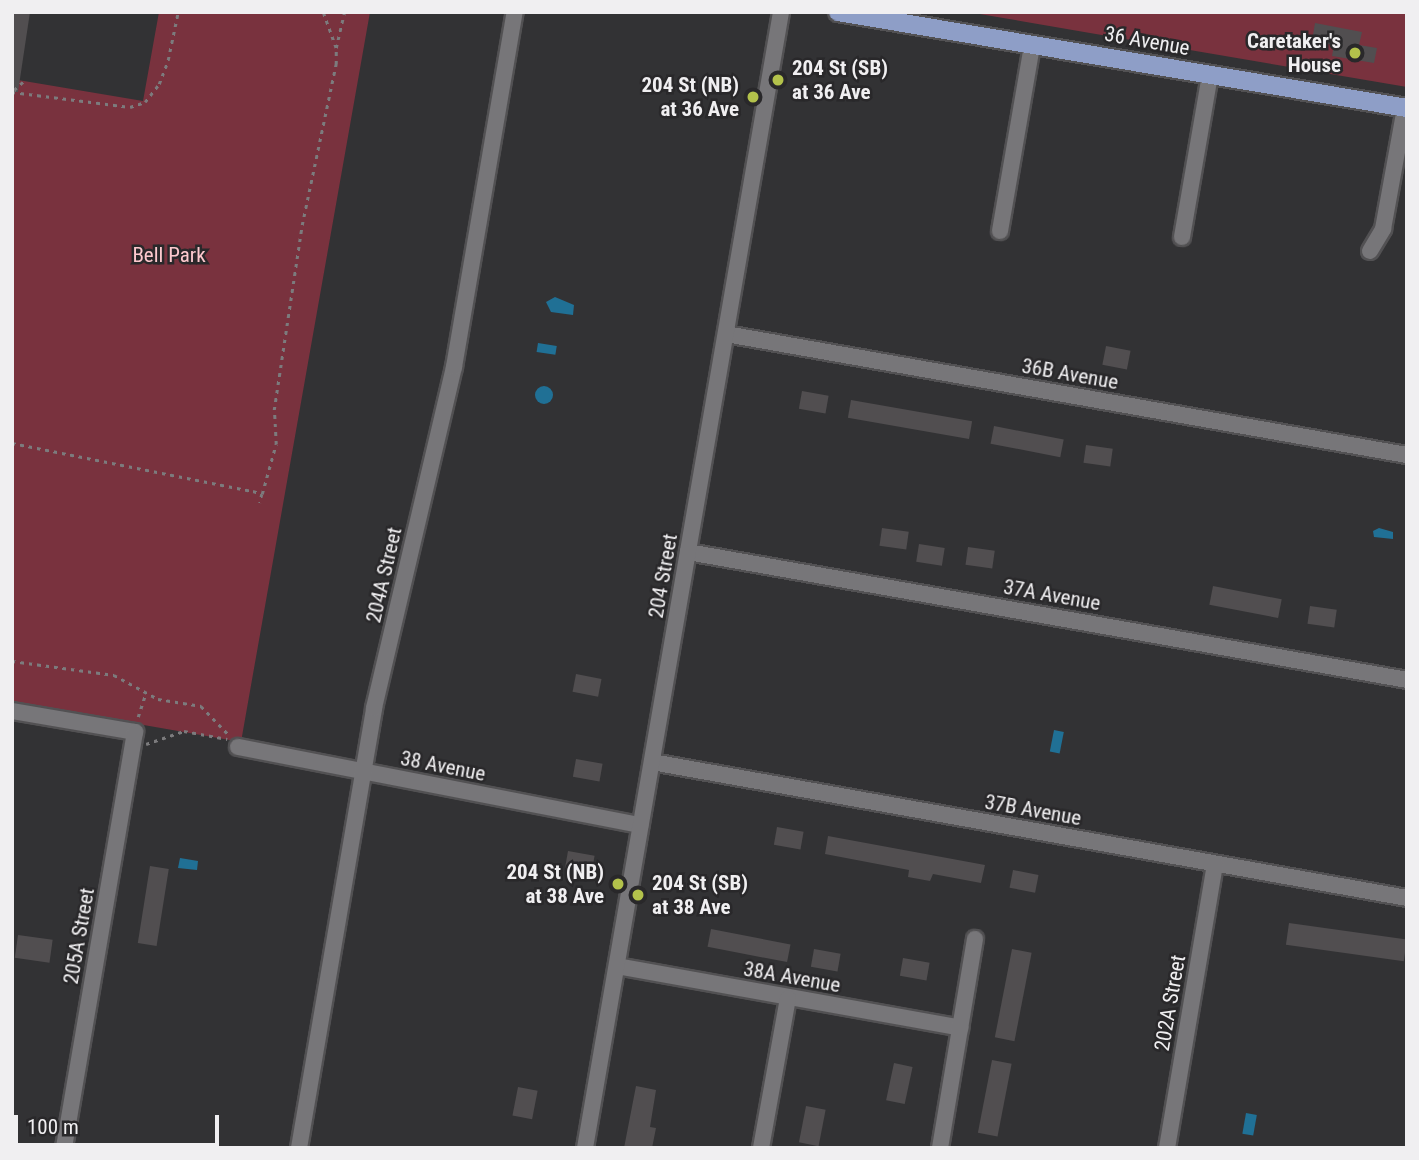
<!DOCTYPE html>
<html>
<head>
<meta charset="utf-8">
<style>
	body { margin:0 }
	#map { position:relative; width:1419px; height:1160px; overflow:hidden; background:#323234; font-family:"Roboto Condensed",sans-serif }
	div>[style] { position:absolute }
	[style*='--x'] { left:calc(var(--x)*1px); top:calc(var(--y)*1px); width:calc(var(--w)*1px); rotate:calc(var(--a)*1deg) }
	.green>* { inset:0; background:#79323e }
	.water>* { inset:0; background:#207095; transform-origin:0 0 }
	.round { border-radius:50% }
	.building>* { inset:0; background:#514e50; transform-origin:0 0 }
	.path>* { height:2.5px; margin-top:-1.25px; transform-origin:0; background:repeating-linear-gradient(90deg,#7c7b7d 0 3.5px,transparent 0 8.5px) }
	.roads { filter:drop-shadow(2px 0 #525153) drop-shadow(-2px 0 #525153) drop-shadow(0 2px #525153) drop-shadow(0 -2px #525153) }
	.minor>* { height:16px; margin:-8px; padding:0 8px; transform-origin:8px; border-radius:8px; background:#777679 }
	.major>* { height:18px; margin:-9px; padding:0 9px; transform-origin:9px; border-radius:9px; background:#8e9ec7 }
	.dots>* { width:19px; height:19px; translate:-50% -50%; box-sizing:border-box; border:4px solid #29282a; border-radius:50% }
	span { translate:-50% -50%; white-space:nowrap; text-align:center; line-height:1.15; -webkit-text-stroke:5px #29282a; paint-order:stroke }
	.street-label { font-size:21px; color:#f0eff1 }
	.poi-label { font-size:21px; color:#f0eff1; font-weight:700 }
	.right { translate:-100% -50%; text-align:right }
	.left { translate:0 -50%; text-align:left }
	.park-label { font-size:21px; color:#fdc9ce }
	.frame { position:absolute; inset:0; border:14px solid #f0eff1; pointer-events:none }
	.scale { position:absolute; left:14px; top:1115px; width:205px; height:32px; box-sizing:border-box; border:4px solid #f0eff1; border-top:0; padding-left:9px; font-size:21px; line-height:24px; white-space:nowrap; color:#f0eff1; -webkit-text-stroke:5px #29282a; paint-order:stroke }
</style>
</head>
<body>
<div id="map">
	<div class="green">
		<i style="clip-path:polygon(159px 12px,370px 12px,241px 742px,12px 702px,12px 79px,143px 101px)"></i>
		<i style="clip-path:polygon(968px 12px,1407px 12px,1407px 87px,1090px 33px)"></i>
	</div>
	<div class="water">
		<i style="clip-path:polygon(555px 297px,574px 305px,573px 315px,551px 312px,546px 302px)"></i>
		<i style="left:538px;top:343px;width:19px;height:9px;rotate:9deg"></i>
		<i class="round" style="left:535px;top:386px;width:18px;height:18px"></i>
		<i style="clip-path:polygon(1379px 528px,1393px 532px,1393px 539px,1374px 537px,1373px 531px)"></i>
		<i style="left:1054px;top:730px;width:10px;height:22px;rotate:11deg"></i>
		<i style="clip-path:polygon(180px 858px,198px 861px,197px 870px,178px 868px)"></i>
		<i style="left:1246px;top:1113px;width:11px;height:21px;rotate:10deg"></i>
	</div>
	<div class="building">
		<i style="clip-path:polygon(12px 12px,30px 12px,18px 92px,12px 92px)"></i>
		<i style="clip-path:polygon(1315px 23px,1362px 32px,1359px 45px,1377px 48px,1374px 63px,1332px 56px,1334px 45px,1312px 41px)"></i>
		<i style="left:1106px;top:346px;width:25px;height:19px;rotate:11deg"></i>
		<i style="left:802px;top:391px;width:27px;height:18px;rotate:10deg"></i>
		<i style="left:851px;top:400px;width:123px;height:18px;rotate:10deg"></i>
		<i style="left:994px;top:426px;width:71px;height:18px;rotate:11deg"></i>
		<i style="left:1086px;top:445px;width:27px;height:18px;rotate:8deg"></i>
		<i style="left:882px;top:528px;width:27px;height:18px;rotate:8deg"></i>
		<i style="left:919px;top:544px;width:26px;height:18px;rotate:9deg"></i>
		<i style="left:968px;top:547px;width:27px;height:18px;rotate:8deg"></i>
		<i style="left:1213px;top:586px;width:70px;height:19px;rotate:11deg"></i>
		<i style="left:1310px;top:606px;width:27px;height:18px;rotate:8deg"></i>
		<i style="left:576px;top:674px;width:26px;height:18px;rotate:11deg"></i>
		<i style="left:576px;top:759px;width:27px;height:18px;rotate:10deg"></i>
		<i style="left:777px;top:827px;width:27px;height:18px;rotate:10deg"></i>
		<i style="clip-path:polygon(828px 836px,985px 865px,981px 883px,933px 874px,930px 881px,908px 877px,909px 870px,825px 854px)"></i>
		<i style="left:568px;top:851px;width:27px;height:18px;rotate:10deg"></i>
		<i style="left:150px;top:866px;width:19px;height:78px;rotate:9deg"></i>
		<i style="left:1013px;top:870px;width:26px;height:18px;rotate:11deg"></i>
		<i style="left:1289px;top:923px;width:119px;height:22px;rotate:8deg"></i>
		<i style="left:711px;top:929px;width:81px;height:18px;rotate:11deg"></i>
		<i style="left:18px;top:935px;width:35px;height:23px;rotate:8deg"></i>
		<i style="left:814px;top:949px;width:27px;height:18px;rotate:10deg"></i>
		<i style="left:1012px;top:949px;width:20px;height:90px;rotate:11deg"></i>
		<i style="left:903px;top:958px;width:27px;height:18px;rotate:10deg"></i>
		<i style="left:992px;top:1060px;width:20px;height:74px;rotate:11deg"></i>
		<i style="left:894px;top:1063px;width:19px;height:38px;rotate:12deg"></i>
		<i style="clip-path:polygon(636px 1086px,656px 1090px,650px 1127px,656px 1128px,652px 1148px,624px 1148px)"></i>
		<i style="left:518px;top:1087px;width:20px;height:29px;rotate:11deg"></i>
		<i style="left:806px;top:1106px;width:20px;height:37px;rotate:11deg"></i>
	</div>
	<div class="path">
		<i style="--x:336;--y:48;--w:37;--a:-77"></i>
		<i style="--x:14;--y:90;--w:13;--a:-42"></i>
		<i style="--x:12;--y:92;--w:119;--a:7.2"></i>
		<i style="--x:130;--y:107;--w:16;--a:-18"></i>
		<i style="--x:145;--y:102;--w:23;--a:-52"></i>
		<i style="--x:159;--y:84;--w:26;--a:-69"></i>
		<i style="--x:168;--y:60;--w:49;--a:-78.2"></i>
		<i style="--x:12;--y:443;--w:246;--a:11.3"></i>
		<i style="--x:253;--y:491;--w:9;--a:18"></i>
		<i style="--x:262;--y:494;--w:9;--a:103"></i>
		<i style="--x:262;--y:494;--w:52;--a:-74.4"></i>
		<i style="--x:276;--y:444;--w:34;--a:-93"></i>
		<i style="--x:274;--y:410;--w:187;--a:-81.4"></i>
		<i style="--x:302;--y:225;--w:165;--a:-78.1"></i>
		<i style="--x:336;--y:64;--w:16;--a:-90"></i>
		<i style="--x:336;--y:48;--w:38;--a:-110"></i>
		<i style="--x:12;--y:661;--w:103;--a:7.8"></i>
		<i style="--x:114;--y:675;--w:50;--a:28.6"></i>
		<i style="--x:158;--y:699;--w:44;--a:9.2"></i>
		<i style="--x:201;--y:706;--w:42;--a:46"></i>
		<i style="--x:138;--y:717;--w:25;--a:-72"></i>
		<i style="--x:146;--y:744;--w:40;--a:-18.9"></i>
		<i style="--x:184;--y:731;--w:44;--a:10.5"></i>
	</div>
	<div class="roads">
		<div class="minor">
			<i style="--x:1000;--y:231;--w:189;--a:-80.2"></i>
			<i style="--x:1182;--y:237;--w:164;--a:-80.2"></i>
			<i style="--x:1370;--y:251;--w:26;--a:-59"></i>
			<i style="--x:1383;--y:229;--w:123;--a:-79.7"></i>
			<i style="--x:726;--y:334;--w:692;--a:10.08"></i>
			<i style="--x:688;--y:552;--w:730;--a:10.09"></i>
			<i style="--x:12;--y:711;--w:125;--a:9.7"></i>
			<i style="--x:135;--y:732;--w:422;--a:99.7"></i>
			<i style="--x:238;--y:747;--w:410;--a:11"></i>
			<i style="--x:652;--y:762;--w:767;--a:10.21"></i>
			<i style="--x:617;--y:966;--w:349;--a:10.2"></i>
			<i style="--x:299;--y:1148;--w:446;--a:-80.3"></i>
			<i style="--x:374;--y:708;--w:350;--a:-76.8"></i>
			<i style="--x:454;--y:367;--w:360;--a:-80.3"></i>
			<i style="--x:585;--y:1148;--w:1153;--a:-80.21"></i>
			<i style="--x:761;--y:1148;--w:152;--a:-79.8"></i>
			<i style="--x:940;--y:1148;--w:212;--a:-80.5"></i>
			<i style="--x:1167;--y:1148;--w:288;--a:-80.4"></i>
		</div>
		<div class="major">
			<i style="--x:838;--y:12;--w:577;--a:9.58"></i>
		</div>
	</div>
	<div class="dots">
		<i style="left:1355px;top:53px;background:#b3c24b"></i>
		<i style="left:778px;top:80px;background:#b3c24b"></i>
		<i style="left:753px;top:97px;background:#b3c24b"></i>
		<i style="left:618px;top:884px;background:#b3c24b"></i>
		<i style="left:638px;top:895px;background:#b3c24b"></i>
	</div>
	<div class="street-label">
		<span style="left:1147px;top:41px;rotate:10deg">36 Avenue</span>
		<span style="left:1070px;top:374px;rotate:10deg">36B Avenue</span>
		<span style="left:384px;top:575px;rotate:-77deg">204A Street</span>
		<span style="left:663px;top:576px;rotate:-80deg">204 Street</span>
		<span style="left:1052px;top:595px;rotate:10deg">37A Avenue</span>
		<span style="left:443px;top:766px;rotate:11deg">38 Avenue</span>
		<span style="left:1033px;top:810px;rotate:10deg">37B Avenue</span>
		<span style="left:79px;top:936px;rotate:-80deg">205A Street</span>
		<span style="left:792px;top:977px;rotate:10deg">38A Avenue</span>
		<span style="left:1170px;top:1003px;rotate:-80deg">202A Street</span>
	</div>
	<div class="poi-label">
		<span class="right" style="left:1341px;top:53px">Caretaker's<br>House</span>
		<span class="left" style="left:792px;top:80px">204 St (SB)<br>at 36 Ave</span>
		<span class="right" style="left:739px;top:97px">204 St (NB)<br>at 36 Ave</span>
		<span class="right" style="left:604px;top:884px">204 St (NB)<br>at 38 Ave</span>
		<span class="left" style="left:652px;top:895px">204 St (SB)<br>at 38 Ave</span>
	</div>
	<div class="park-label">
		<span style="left:169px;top:255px">Bell Park</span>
	</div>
	<div class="frame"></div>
	<div class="scale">100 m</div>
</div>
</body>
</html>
